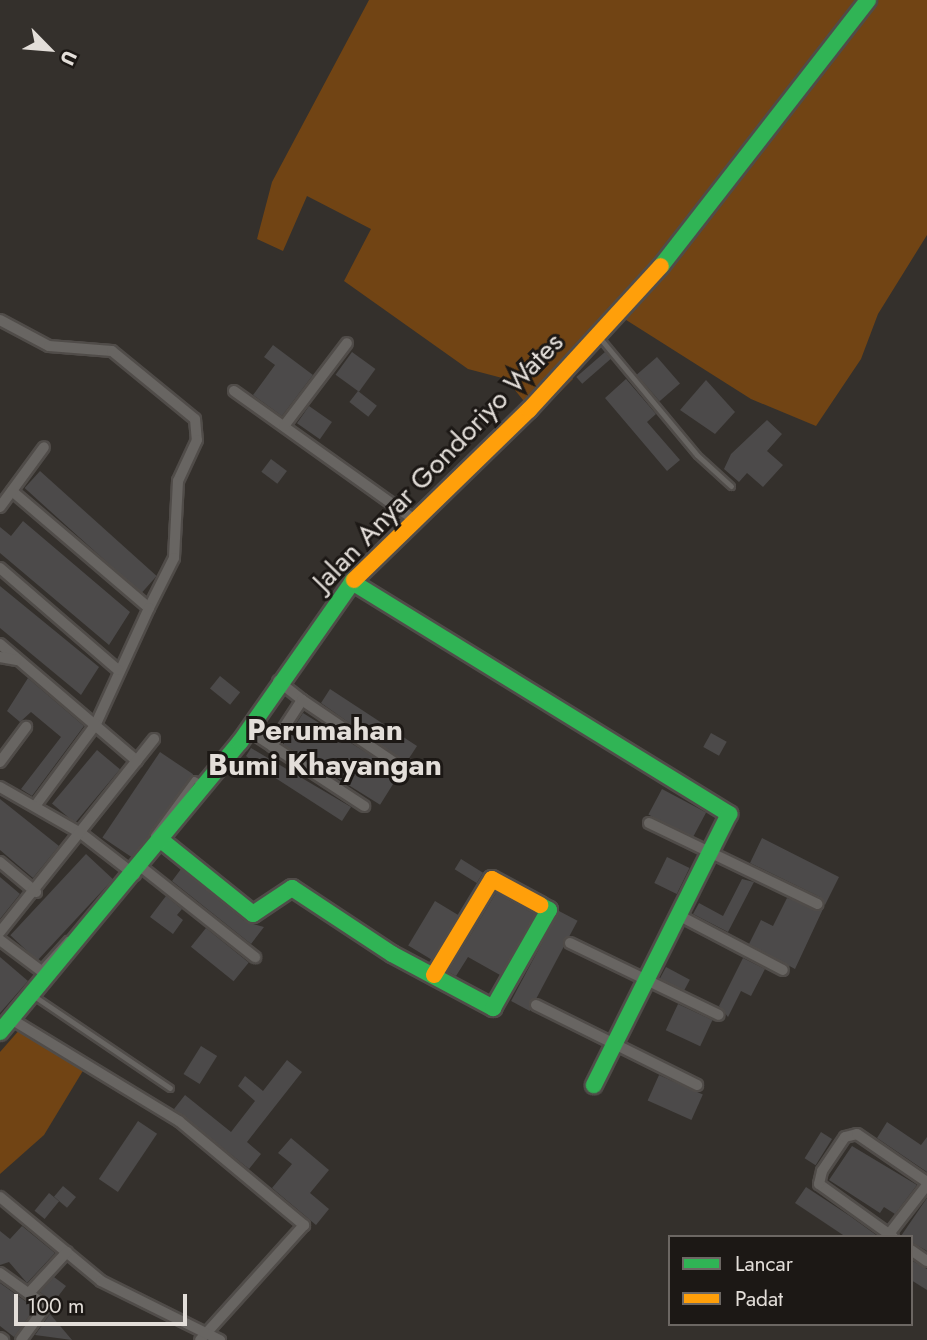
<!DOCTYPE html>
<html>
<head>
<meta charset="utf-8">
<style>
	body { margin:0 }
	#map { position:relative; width:927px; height:1340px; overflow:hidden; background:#34302c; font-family:Jost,sans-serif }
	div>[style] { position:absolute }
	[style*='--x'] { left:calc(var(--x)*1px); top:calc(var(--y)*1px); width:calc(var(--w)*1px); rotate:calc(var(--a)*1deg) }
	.green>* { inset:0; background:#714414 }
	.building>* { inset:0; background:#4c4a4a; transform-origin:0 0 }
	.roads { filter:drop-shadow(2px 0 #504c49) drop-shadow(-2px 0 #504c49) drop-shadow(0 2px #504c49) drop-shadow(0 -2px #504c49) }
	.lane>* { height:5px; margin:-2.5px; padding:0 2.5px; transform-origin:2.5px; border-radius:2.5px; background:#686562 }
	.street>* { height:10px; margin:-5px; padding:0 5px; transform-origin:5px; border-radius:5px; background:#686562 }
	.fast>* { height:16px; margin:-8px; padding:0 8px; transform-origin:8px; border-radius:8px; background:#30b455 }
	.slow>* { height:16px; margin:-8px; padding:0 8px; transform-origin:8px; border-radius:8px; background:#ff9f0a }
	span { translate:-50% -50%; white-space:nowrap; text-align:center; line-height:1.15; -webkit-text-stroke:6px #1c1815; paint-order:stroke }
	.street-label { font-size:28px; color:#e3ded9 }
	.neighbourhood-label { font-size:30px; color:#e3ded9; font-weight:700 }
	.legend { position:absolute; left:668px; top:1235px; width:245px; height:91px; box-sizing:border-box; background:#1c1815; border:2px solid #6c6763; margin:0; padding:9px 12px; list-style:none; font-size:21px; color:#e3ded9 }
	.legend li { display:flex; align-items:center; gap:14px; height:35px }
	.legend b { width:35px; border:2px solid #6c6763 }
	.north { position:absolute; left:14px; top:14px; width:70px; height:70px; -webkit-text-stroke:5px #1c1815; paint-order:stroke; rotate:115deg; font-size:19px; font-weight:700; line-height:28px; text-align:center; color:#e3ded9 }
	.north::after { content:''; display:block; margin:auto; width:24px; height:32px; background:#e3ded9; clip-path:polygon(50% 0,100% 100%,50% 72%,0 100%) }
	.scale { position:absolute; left:14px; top:1294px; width:173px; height:32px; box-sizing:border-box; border:4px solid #e3ded9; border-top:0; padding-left:9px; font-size:21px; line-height:24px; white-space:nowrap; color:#e3ded9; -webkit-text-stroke:5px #1c1815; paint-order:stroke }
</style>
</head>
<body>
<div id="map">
	<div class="green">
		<i style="clip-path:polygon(369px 0,927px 0,927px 235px,878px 314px,861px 359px,816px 426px,751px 399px,623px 318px,568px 372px,573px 379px,536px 416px,506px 379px,468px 369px,344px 281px,371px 229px,307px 196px,283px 251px,257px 239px,272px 182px)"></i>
		<i style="clip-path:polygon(21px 1028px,84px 1069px,44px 1135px,0 1174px,0 1052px)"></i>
	</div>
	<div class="building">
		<i style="clip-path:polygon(273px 345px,313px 375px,282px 416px,253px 395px,275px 365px,264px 357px)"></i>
		<i style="left:352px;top:352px;width:29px;height:28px;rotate:36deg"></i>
		<i style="left:605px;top:352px;width:9px;height:38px;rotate:49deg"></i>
		<i style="left:657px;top:357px;width:35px;height:27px;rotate:49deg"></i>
		<i style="clip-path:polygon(626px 379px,656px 414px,647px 422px,680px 460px,667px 471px,605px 398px)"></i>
		<i style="clip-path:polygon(706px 380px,735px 412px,715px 434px,680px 410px)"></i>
		<i style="left:358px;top:391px;width:24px;height:14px;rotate:38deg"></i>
		<i style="left:309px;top:406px;width:28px;height:21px;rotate:35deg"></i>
		<i style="clip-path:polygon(767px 420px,782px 434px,767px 451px,783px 465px,763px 487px,747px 473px,739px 482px,724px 469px,731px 454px)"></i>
		<i style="left:271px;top:459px;width:20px;height:16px;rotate:37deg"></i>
		<i style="left:40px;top:471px;width:157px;height:23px;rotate:42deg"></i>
		<i style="clip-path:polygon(23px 521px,130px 612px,109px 645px,0 553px,0 527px,11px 536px)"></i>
		<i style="clip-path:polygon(0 586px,99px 667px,81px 695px,0 628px)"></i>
		<i style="left:220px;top:676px;width:26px;height:16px;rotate:39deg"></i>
		<i style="clip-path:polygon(28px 678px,84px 726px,32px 796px,21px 789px,61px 737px,31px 712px,20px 722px,7px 711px)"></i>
		<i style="clip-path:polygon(330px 689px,417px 746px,406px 763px,321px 703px)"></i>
		<i style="left:303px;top:713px;width:114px;height:37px;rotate:32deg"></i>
		<i style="left:711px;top:733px;width:18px;height:16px;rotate:29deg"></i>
		<i style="clip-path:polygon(251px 748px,351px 807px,342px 821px,263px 770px,246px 756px)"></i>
		<i style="left:97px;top:750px;width:30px;height:70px;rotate:40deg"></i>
		<i style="left:160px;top:752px;width:40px;height:103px;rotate:34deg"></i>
		<i style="left:662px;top:789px;width:50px;height:29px;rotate:28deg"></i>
		<i style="clip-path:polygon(0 799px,59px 846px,33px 878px,0 850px)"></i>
		<i style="clip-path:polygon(762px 838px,839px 877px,825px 905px,820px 897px,750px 863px)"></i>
		<i style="left:86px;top:854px;width:37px;height:111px;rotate:43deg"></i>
		<i style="left:667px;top:857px;width:25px;height:29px;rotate:26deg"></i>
		<i style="left:461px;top:859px;width:26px;height:12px;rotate:32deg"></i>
		<i style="clip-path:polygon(181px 869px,246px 922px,264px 927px,251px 944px,172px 881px)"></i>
		<i style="clip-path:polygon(0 877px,20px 894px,0 919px)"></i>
		<i style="clip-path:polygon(742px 879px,754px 882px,728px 932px,693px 914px,699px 903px,723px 916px)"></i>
		<i style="clip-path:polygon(496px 893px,535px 914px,500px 975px,468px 957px,456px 976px,448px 972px)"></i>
		<i style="clip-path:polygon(166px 896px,182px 909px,177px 915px,183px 920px,173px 934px,150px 917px)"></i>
		<i style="clip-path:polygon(787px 898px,823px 909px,795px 969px,749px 944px,761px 920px,773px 926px)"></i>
		<i style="left:435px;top:901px;width:27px;height:52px;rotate:31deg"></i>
		<i style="left:559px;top:911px;width:21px;height:102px;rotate:28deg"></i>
		<i style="left:206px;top:928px;width:55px;height:24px;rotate:39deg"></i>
		<i style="clip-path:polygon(0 957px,28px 981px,0 1013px)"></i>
		<i style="clip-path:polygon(743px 958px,765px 969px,751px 996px,741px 991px,728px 1017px,719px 1006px)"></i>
		<i style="left:666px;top:967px;width:27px;height:13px;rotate:28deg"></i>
		<i style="left:678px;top:1004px;width:38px;height:29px;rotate:25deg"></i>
		<i style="left:201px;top:1046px;width:19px;height:33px;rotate:32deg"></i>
		<i style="clip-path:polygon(287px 1060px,302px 1072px,247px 1142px,261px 1154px,249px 1169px,174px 1109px,185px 1095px,231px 1132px,255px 1101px,238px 1086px,245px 1076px,263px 1091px)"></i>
		<i style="left:659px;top:1075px;width:48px;height:28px;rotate:24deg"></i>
		<i style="left:138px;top:1121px;width:23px;height:70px;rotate:34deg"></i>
		<i style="clip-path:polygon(887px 1122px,921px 1145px,927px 1137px,927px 1172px,877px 1138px)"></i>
		<i style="left:821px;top:1132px;width:13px;height:31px;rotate:32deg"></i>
		<i style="clip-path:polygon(291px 1138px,329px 1170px,310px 1193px,329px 1209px,316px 1225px,272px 1188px,292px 1164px,278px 1153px)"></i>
		<i style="clip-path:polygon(852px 1146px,917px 1185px,895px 1214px,884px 1207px,880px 1213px,829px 1180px)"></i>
		<i style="left:63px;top:1186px;width:17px;height:14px;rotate:40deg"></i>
		<i style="clip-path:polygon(806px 1187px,850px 1216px,879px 1237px,846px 1237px,795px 1203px)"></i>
		<i style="left:49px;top:1193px;width:13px;height:23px;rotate:39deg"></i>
		<i style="clip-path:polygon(927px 1198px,927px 1251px,901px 1236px)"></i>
		<i style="clip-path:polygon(22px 1226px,55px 1253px,27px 1283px,9px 1262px,0 1265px,0 1231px,10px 1239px)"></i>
		<i style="clip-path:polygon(911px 1260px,927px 1269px,927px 1290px,911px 1280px)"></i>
		<i style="clip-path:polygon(54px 1277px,66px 1286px,53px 1303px,40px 1292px)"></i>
		<i style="clip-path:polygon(0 1283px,35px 1308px,14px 1337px,0 1326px)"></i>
		<i style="clip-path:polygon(50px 1314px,72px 1340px,35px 1335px)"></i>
	</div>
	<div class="roads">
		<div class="lane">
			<i style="--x:599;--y:337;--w:153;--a:50.3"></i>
			<i style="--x:697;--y:455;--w:46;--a:42.4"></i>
			<i style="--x:153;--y:835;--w:69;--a:-53.8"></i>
			<i style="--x:194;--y:779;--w:8;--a:30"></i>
			<i style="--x:41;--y:968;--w:39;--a:-48"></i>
			<i style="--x:34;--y:996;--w:164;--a:34.1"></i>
		</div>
		<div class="street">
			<i style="--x:0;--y:320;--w:55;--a:28"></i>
			<i style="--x:49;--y:346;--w:63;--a:4.5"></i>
			<i style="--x:112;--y:351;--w:107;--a:39.3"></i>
			<i style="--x:195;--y:419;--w:21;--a:85"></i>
			<i style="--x:197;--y:440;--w:45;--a:114.9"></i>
			<i style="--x:178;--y:481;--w:77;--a:93"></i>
			<i style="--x:174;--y:558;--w:56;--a:116.6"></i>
			<i style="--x:234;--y:391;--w:224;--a:35.5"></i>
			<i style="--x:284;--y:426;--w:104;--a:-52.8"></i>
			<i style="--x:12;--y:491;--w:180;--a:40.5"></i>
			<i style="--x:149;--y:608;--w:128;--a:114.6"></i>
			<i style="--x:96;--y:724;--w:102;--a:126.6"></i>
			<i style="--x:0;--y:507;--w:74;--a:-53.7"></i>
			<i style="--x:0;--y:568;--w:156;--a:40.8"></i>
			<i style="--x:0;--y:644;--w:180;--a:40.5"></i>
			<i style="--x:0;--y:657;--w:17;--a:10"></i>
			<i style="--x:278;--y:681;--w:31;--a:38"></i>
			<i style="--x:248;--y:730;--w:139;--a:33.2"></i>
			<i style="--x:272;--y:746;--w:55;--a:-56.9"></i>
			<i style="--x:302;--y:700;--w:116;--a:34.1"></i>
			<i style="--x:0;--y:762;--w:44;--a:-53.4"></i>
			<i style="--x:0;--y:787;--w:95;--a:29.8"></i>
			<i style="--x:82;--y:834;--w:67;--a:37.7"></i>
			<i style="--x:649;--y:823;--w:187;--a:25.7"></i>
			<i style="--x:0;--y:862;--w:47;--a:39.8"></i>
			<i style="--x:140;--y:866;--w:147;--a:38.4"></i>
			<i style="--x:680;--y:916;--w:116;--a:27.7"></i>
			<i style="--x:0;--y:932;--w:247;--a:-51.4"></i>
			<i style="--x:0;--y:940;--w:60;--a:36.9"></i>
			<i style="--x:570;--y:943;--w:165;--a:25.8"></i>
			<i style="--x:536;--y:1005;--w:180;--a:26.4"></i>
			<i style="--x:11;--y:1019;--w:197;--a:31.3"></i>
			<i style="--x:179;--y:1121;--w:163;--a:39.8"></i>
			<i style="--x:304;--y:1225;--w:155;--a:132.1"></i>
			<i style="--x:0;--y:1197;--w:131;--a:39.7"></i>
			<i style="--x:101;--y:1281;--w:133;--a:26.4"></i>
			<i style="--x:889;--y:1234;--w:62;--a:-52.2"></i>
			<i style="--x:893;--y:1237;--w:91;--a:-144.4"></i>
			<i style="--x:819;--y:1184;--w:13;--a:-77"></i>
			<i style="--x:822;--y:1171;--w:41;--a:-55.9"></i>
			<i style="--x:845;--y:1137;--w:12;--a:-14"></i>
			<i style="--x:857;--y:1134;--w:85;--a:34.4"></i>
			<i style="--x:911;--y:1250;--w:19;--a:35"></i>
			<i style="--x:0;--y:1273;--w:57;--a:35.7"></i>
			<i style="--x:46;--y:1306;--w:42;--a:126.3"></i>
			<i style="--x:29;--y:1293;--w:56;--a:-47.2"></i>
			<i style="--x:0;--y:1338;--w:4;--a:34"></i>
		</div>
		<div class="fast">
			<i style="--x:661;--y:266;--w:337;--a:-52.1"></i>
			<i style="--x:352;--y:582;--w:443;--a:31.6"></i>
			<i style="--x:729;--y:814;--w:303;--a:116.5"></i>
			<i style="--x:161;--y:840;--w:118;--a:38.8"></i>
			<i style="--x:253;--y:914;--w:47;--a:-33.7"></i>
			<i style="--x:292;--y:888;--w:120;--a:33.4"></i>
			<i style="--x:392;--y:954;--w:115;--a:28.1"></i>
			<i style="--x:493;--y:1008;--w:113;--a:-60.3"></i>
			<i style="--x:549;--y:910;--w:10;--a:-151"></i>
			<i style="--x:0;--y:1032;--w:376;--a:-50.4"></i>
			<i style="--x:240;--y:742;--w:198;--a:-54.9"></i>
		</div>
		<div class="slow">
			<i style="--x:354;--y:580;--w:244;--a:-44.2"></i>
			<i style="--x:529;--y:410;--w:195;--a:-47.5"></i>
			<i style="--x:434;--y:975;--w:112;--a:-58.9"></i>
			<i style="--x:492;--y:879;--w:55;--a:28.4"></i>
		</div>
	</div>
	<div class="street-label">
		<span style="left:438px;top:462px;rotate:-46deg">Jalan Anyar Gondoriyo Wates</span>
	</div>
	<div class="neighbourhood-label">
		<span style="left:325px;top:747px">Perumahan<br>Bumi Khayangan</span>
	</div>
	<ul class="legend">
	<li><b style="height:9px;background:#30b455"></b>Lancar</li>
	<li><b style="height:9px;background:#ff9f0a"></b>Padat</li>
	</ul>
	<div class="north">U</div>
	<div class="scale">100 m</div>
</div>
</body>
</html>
